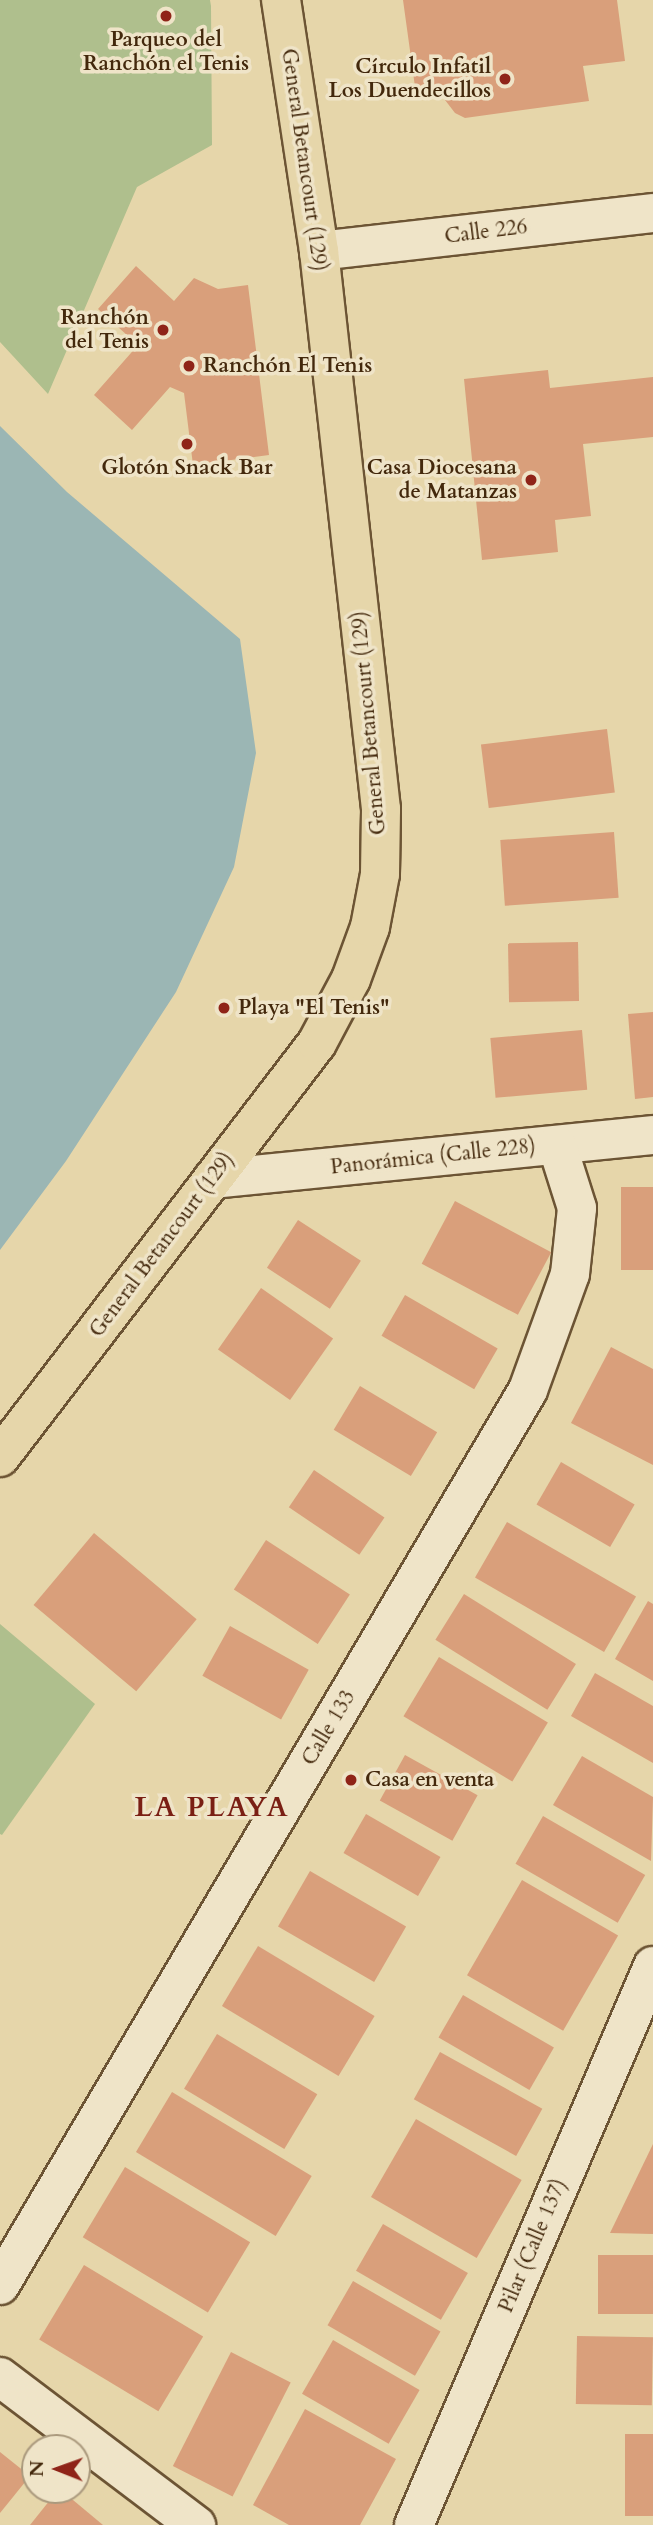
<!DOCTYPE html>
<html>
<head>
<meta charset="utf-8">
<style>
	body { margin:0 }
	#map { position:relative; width:653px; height:2525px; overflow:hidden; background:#e6d6aa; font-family:Cardo,serif }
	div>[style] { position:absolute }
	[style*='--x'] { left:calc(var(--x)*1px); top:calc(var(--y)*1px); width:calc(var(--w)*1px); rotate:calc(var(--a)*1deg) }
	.green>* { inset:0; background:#afbf8d }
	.water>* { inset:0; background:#9bb6b4 }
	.building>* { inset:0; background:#d99f7b; transform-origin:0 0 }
	.roads { filter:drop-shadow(2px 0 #6c5434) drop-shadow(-2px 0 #6c5434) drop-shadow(0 2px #6c5434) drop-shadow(0 -2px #6c5434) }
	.minor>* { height:38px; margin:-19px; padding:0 19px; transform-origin:19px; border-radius:19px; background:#efe4c8 }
	.major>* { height:38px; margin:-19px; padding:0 19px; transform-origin:19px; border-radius:19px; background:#e6d6aa }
	.dots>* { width:19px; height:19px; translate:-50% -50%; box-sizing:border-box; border:4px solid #efe4c8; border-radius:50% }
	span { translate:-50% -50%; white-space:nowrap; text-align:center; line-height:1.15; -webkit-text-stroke:7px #efe4c8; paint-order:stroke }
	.poi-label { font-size:21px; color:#43280c; font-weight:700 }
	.right { translate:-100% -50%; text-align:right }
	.left { translate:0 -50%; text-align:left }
	.street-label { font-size:21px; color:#43280c }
	.district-label { font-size:28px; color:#7a1f14; font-weight:700; letter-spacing:2px }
	.north { position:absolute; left:21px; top:2434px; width:70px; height:70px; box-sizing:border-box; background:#efe4c8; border:2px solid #aa997d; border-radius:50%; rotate:271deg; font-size:19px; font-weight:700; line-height:28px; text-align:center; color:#43280c }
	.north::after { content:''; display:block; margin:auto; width:24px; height:32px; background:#8f2418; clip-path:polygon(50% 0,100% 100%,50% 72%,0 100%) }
</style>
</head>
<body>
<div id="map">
	<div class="green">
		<i style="clip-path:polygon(0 0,210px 0,211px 6px,212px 145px,137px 187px,48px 394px,0 342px)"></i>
		<i style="clip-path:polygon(0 1624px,95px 1704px,2px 1835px,0 1834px)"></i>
	</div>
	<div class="water">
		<i style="clip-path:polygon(0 426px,67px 492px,240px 639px,256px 753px,234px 867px,176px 992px,66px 1161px,0 1250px)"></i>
	</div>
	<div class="building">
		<i style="clip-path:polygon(403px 0,617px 0,625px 61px,583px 66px,589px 101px,465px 118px,455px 113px,445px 100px,444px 90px,416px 94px)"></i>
		<i style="clip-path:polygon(136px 266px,174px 301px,194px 278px,218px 289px,248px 285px,269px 455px,193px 465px,184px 393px,170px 387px,132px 430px,94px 395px,138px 345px,98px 309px)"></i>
		<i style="clip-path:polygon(548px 370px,550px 388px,653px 377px,653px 437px,583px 444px,591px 516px,555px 520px,558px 552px,482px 560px,464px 379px)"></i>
		<i style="left:607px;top:729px;width:64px;height:127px;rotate:83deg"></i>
		<i style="left:614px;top:832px;width:66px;height:114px;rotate:86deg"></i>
		<i style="left:578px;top:942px;width:59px;height:70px;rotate:89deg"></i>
		<i style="clip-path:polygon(653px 1012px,653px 1097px,635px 1099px,628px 1014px)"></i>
		<i style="left:582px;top:1030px;width:60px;height:92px;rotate:85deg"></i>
		<i style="left:621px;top:1187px;width:32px;height:83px"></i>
		<i style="left:455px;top:1201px;width:109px;height:71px;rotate:28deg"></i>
		<i style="left:298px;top:1220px;width:75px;height:57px;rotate:33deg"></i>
		<i style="left:261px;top:1288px;width:88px;height:75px;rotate:35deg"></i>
		<i style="left:405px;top:1295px;width:107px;height:47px;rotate:30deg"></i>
		<i style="clip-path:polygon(611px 1347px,653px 1369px,653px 1465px,571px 1423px)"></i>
		<i style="left:360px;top:1386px;width:90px;height:51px;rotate:31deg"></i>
		<i style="left:561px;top:1462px;width:85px;height:49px;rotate:30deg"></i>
		<i style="left:314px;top:1470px;width:85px;height:45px;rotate:34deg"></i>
		<i style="left:507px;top:1522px;width:149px;height:64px;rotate:30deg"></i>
		<i style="left:94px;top:1533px;width:134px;height:94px;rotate:40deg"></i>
		<i style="left:266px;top:1540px;width:100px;height:59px;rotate:33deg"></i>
		<i style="left:464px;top:1594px;width:132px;height:54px;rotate:32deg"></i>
		<i style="clip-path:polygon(648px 1601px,653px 1604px,653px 1681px,615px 1659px)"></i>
		<i style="left:230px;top:1626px;width:90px;height:57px;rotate:29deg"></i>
		<i style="left:439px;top:1657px;width:127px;height:69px;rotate:31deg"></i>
		<i style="clip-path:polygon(595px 1673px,653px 1706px,653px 1763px,571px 1716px)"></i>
		<i style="left:405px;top:1755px;width:83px;height:52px;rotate:29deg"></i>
		<i style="clip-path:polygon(582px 1756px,653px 1797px,651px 1861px,553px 1805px)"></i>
		<i style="left:366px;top:1814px;width:86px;height:45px;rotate:30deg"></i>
		<i style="left:543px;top:1816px;width:118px;height:55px;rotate:30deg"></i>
		<i style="left:310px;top:1871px;width:111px;height:64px;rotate:30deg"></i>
		<i style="left:522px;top:1880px;width:111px;height:110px;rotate:30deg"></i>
		<i style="left:258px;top:1946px;width:136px;height:70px;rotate:31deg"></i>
		<i style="left:463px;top:1995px;width:105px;height:49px;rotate:30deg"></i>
		<i style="left:217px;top:2034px;width:117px;height:64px;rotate:31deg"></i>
		<i style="left:440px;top:2052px;width:117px;height:54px;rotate:29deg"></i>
		<i style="left:172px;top:2092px;width:163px;height:70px;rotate:31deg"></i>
		<i style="left:416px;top:2119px;width:122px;height:90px;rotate:30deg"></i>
		<i style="clip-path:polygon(653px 2144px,653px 2234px,610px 2233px)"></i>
		<i style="left:125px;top:2167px;width:146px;height:82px;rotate:31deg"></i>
		<i style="left:383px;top:2224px;width:98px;height:54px;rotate:30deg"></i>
		<i style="left:598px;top:2255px;width:55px;height:59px"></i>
		<i style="left:84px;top:2265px;width:139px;height:87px;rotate:31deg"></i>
		<i style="left:353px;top:2281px;width:101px;height:51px;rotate:30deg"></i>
		<i style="left:577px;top:2336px;width:76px;height:68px;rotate:1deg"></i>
		<i style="left:333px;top:2340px;width:100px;height:62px;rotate:30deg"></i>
		<i style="left:231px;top:2352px;width:67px;height:128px;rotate:27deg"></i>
		<i style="clip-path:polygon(305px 2409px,396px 2459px,360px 2525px,289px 2525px,253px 2505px)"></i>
		<i style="left:625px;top:2434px;width:28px;height:82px"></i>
		<i style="clip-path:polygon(0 2452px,30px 2476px,0 2513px)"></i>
		<i style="clip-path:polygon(58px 2490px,61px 2490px,103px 2525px,30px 2525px)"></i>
	</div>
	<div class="roads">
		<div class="minor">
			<i style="--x:319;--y:251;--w:336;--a:-6.5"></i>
			<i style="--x:213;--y:1179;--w:442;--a:-5.7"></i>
			<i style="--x:0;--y:2285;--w:1039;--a:-59.46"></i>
			<i style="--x:528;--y:1390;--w:123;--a:-70.1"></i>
			<i style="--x:570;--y:1274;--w:66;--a:-83.9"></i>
			<i style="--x:577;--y:1208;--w:66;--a:-107.6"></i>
			<i style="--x:0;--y:2377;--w:246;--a:37.1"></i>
			<i style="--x:414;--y:2525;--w:608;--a:-66.85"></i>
		</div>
		<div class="major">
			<i style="--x:0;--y:1457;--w:521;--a:-52.56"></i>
			<i style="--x:317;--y:1043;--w:72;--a:-62"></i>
			<i style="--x:351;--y:979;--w:55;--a:-69.9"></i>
			<i style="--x:370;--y:927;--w:54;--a:-79.3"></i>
			<i style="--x:380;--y:874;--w:65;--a:-89.1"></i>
			<i style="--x:381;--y:809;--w:561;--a:-96.34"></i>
			<i style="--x:319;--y:251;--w:254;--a:-98.6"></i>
		</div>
	</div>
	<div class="dots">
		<i style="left:166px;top:16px;background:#8f2418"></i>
		<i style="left:505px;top:79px;background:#8f2418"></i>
		<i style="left:163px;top:330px;background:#8f2418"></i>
		<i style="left:189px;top:366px;background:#8f2418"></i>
		<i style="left:187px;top:444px;background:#8f2418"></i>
		<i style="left:531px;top:480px;background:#8f2418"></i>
		<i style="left:224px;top:1008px;background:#8f2418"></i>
		<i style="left:351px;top:1780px;background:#8f2418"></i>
	</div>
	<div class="poi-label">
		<span style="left:166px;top:52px">Parqueo del<br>Ranchón el Tenis</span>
		<span class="right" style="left:491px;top:79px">Círculo Infatil<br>Los Duendecillos</span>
		<span class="right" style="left:149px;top:330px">Ranchón<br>del Tenis</span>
		<span class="left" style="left:203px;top:366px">Ranchón El Tenis</span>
		<span style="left:187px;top:468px">Glotón Snack Bar</span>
		<span class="right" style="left:517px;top:480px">Casa Diocesana<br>de Matanzas</span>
		<span class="left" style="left:238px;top:1008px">Playa "El Tenis"</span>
		<span class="left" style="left:365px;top:1780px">Casa en venta</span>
	</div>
	<div class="street-label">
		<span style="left:304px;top:160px;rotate:82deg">General Betancourt (129)</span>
		<span style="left:486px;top:232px;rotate:-7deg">Calle 226</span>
		<span style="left:369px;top:723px;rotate:-95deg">General Betancourt (129)</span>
		<span style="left:433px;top:1157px;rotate:-6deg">Panorámica (Calle 228)</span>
		<span style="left:162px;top:1245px;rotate:-53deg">General Betancourt (129)</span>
		<span style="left:329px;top:1728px;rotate:-59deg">Calle 133</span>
		<span style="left:533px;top:2246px;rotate:-67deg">Pilar (Calle 137)</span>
	</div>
	<div class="district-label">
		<span style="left:212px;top:1807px">LA PLAYA</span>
	</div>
	<div class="north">N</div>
</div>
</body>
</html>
